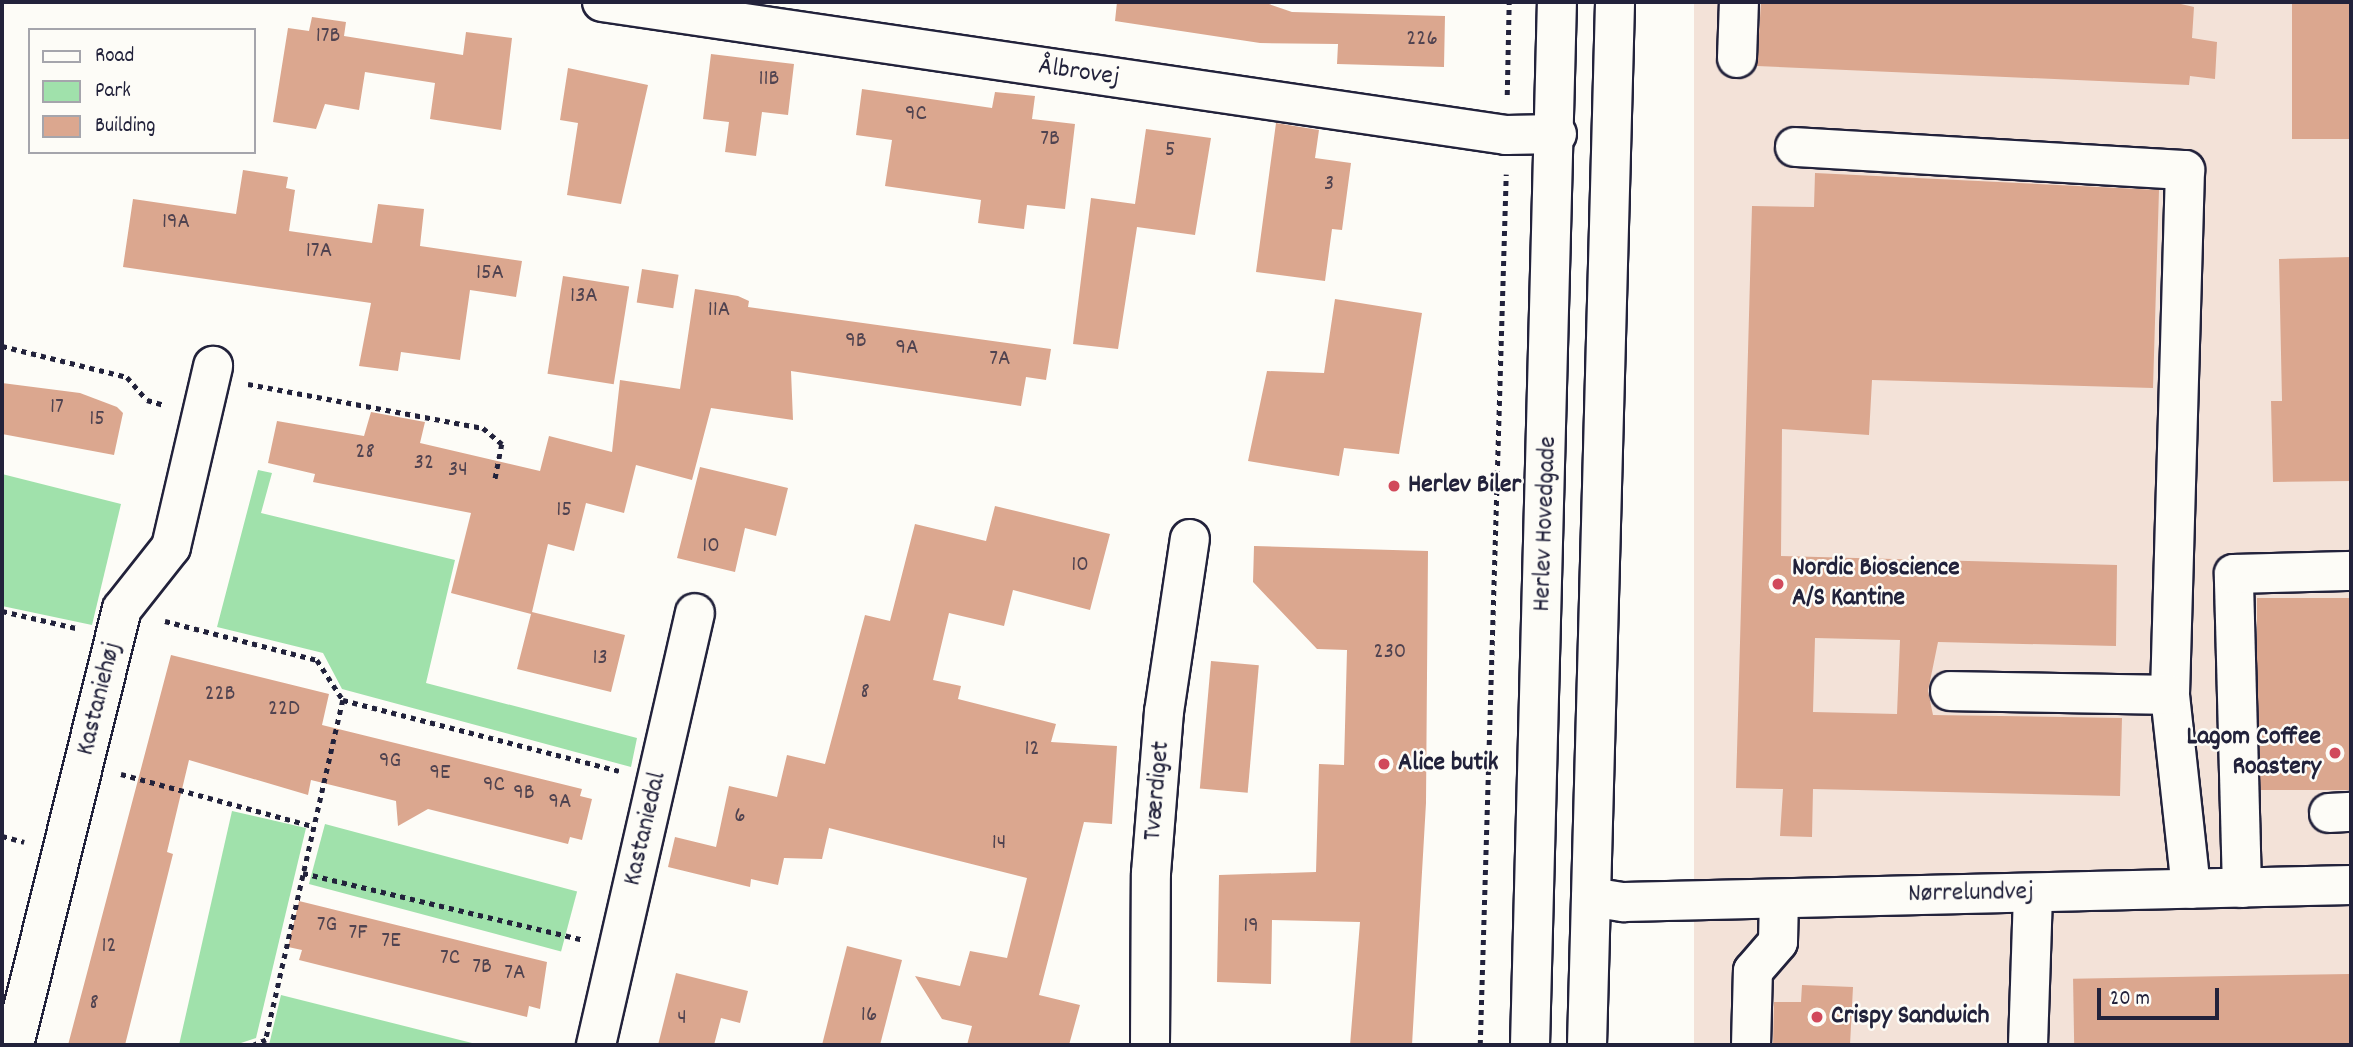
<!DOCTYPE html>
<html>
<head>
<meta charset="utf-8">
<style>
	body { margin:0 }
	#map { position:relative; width:2353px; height:1047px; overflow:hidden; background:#fdfcf7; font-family:Dekko,sans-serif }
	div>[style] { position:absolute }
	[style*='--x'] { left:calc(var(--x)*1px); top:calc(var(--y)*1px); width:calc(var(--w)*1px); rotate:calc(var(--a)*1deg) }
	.built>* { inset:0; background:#f3e2d8; transform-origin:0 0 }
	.green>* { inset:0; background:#a0e1ab; transform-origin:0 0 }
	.building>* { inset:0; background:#dba78f; transform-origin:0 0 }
	.path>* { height:4.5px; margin-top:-2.25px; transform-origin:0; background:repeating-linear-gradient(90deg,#22223b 0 5px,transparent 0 10px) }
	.roads { filter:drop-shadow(2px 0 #22223b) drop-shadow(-2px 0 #22223b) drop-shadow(0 2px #22223b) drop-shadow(0 -2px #22223b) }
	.minor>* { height:38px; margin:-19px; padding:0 19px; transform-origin:19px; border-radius:19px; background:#fdfcf7 }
	.major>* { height:38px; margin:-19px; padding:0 19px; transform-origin:19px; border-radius:19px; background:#fdfcf7 }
	.dots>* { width:19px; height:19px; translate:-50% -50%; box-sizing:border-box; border:4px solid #fdfcf7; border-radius:50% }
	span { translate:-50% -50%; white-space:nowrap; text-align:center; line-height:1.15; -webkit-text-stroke:5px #fdfcf7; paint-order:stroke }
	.number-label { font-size:23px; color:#504350 }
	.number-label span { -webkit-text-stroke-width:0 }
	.street-label { font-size:26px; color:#22223b }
	.poi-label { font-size:26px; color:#22223b; font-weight:700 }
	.left { translate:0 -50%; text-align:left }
	.right { translate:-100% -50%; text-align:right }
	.frame { position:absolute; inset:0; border:4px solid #22223b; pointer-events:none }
	.legend { position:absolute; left:28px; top:28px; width:228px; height:126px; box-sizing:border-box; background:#fdfcf7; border:2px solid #a5a5ac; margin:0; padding:9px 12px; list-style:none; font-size:21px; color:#22223b }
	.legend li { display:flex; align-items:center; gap:14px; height:35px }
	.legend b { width:35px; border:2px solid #a5a5ac }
	.scale { position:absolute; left:2097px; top:988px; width:122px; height:32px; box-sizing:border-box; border:4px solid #22223b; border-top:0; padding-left:9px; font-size:21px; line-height:24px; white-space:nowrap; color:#22223b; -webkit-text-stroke:5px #fdfcf7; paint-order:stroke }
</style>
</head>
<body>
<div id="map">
	<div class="built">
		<i style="left:1694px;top:2px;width:657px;height:1043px"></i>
	</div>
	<div class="green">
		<i style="clip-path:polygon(258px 470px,272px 473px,261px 513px,455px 560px,426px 683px,637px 738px,631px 767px,342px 689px,323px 653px,217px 627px)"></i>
		<i style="clip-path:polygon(2px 474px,121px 504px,92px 625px,2px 606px)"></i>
		<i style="clip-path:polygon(232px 811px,306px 828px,256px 1038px,235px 1045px,179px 1045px)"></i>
		<i style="left:325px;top:824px;width:261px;height:62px;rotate:15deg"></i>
		<i style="clip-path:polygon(281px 995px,480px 1045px,269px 1045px)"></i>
	</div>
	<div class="building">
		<i style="clip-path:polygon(1117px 2px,1263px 2px,1292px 12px,1445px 16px,1444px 67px,1337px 64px,1338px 44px,1260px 43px,1115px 21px)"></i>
		<i style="clip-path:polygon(1761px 2px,2172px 2px,2194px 7px,2192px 38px,2217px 42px,2215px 79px,2190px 76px,2189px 85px,1757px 66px)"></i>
		<i style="left:2292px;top:2px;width:59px;height:137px"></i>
		<i style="clip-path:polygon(312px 17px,346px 22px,344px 36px,463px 55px,466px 32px,512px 38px,501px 130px,430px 119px,435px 83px,365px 72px,359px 110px,325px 104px,316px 129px,273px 122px,288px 28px,309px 31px)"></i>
		<i style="clip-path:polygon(711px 54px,794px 64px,788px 115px,762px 112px,756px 156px,725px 152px,729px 122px,703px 119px)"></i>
		<i style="clip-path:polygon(568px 68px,648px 85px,621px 204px,567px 195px,578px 123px,560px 120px)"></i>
		<i style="clip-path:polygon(862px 89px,992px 108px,995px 92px,1035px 96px,1032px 119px,1075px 124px,1065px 209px,1027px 205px,1024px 229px,978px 223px,981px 200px,885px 186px,892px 140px,856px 135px)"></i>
		<i style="clip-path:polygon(1276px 123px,1319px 130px,1315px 158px,1351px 163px,1342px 230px,1332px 229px,1325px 281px,1256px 272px)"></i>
		<i style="clip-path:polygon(1146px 129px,1211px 138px,1195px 235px,1137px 227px,1118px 349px,1073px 344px,1091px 198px,1135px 204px)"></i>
		<i style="clip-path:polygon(243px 170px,288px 177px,286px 188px,295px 190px,289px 231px,372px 243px,378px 204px,424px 209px,420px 246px,522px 261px,516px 297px,470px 290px,460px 360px,401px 352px,398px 371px,359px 366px,371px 303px,123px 267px,133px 199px,236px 214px)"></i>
		<i style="clip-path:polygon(evenodd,1815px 173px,2159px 190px,2153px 388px,1872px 380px,1869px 435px,1782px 429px,1781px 556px,2117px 565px,2116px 646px,1938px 642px,1928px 691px,1933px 715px,2122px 718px,2120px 796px,1813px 789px,1812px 837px,1780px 836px,1783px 789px,1736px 788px,1752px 206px,1814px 207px,1815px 173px,1815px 638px,1900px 640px,1897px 714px,1813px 712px,1815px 638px)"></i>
		<i style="clip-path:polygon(2351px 257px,2351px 481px,2273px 482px,2271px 401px,2282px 401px,2279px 259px)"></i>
		<i style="left:642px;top:269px;width:37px;height:34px;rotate:9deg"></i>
		<i style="left:563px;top:276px;width:67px;height:99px;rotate:9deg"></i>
		<i style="clip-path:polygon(695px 289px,738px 296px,749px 301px,748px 307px,1051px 349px,1046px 380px,1026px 377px,1021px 406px,791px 371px,793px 420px,711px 408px,692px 480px,636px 465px,624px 513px,586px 503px,574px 551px,548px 544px,532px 612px,625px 635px,611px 692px,517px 669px,531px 614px,451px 593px,471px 513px,313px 482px,315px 474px,268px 463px,277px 421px,364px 436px,371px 412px,425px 422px,420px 443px,540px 471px,549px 436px,612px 452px,620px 380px,680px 389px)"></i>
		<i style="clip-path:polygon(1335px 299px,1422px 313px,1399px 454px,1344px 448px,1339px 476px,1248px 461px,1267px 371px,1324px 373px)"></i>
		<i style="clip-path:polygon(2px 383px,80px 393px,117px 407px,123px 413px,114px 455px,2px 434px)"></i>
		<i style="clip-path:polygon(700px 467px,788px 488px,776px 536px,745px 528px,735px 572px,677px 558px)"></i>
		<i style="clip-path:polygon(995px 506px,1110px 534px,1090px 610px,1013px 590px,1004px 626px,949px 613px,933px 680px,961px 686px,958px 699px,1056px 724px,1051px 742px,1117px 746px,1112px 824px,1084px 822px,1039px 995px,1080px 1005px,1069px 1045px,967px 1045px,972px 1026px,942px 1019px,915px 976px,960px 986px,970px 951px,1007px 958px,1027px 878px,829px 828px,822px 859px,784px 858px,778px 885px,751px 879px,750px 887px,668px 867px,675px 837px,716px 847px,729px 786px,777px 797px,787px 755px,825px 764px,865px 615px,890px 621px,915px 524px,986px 541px)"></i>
		<i style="clip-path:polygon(1254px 546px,1428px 551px,1426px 803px,1412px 1045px,1350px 1045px,1360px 922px,1272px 920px,1271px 984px,1217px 982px,1219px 875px,1316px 872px,1319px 764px,1344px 765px,1347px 650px,1317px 649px,1253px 582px)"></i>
		<i style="left:2351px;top:598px;width:192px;height:94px;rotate:90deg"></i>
		<i style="clip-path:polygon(171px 655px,329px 694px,322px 725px,582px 789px,580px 796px,592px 799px,582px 840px,570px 837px,568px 844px,428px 809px,398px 826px,396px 801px,311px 780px,308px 795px,189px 760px,167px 852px,173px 854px,125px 1045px,68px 1045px)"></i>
		<i style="left:1211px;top:661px;width:48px;height:128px;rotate:5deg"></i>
		<i style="clip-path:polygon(299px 901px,547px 962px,540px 1009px,529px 1006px,527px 1017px,299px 960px,302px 950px,288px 947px)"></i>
		<i style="clip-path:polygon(847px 946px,902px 960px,880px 1045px,822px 1045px)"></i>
		<i style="clip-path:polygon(676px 973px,748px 991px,740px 1023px,721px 1018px,714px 1045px,658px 1045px)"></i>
		<i style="left:2349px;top:974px;width:71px;height:276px;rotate:89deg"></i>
		<i style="clip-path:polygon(1802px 985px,1853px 987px,1850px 1045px,1773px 1045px,1774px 1002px,1801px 1002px)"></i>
	</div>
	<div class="path">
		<i style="--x:1507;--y:95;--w:93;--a:-88.8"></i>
		<i style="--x:2;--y:346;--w:129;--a:13.9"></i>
		<i style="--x:127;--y:377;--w:30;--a:49"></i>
		<i style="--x:147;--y:400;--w:19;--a:16"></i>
		<i style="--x:248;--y:384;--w:239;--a:10.6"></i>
		<i style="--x:483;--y:428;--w:25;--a:40"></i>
		<i style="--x:502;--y:444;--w:37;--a:101"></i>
		<i style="--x:2;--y:611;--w:76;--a:12.9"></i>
		<i style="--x:165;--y:621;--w:157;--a:14.4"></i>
		<i style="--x:317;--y:660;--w:48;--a:57"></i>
		<i style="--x:343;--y:700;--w:349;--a:102.8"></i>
		<i style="--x:266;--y:1040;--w:13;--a:157"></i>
		<i style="--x:343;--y:700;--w:285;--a:14.4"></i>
		<i style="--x:121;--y:774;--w:199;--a:15.2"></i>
		<i style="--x:2;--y:836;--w:23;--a:15"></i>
		<i style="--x:303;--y:873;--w:286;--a:13.4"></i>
		<i style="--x:1480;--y:1045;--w:871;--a:-88.29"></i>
	</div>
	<div class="roads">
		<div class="minor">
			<i style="--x:602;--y:2;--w:914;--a:8.37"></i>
			<i style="--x:1506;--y:135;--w:51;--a:-1.1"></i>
			<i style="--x:1737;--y:58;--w:56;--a:-88"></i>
			<i style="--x:1795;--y:147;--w:391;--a:3.4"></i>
			<i style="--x:2185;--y:170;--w:525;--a:91.64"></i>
			<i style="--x:2170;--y:695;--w:195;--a:83.8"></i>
			<i style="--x:1950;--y:691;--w:220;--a:1"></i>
			<i style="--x:2329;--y:813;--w:22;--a:-3"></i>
			<i style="--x:2242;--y:888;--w:314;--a:-91.5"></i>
			<i style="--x:2234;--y:574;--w:117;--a:-1.5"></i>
			<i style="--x:1591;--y:897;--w:33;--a:9"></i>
			<i style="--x:1624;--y:902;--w:727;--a:-1.34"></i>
			<i style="--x:14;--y:1045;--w:449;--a:-76.1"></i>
			<i style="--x:122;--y:609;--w:79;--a:-51.7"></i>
			<i style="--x:171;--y:547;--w:186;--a:-76.9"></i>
			<i style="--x:596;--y:1045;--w:443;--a:-77.1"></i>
			<i style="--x:1150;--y:1045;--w:172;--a:-89.7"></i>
			<i style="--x:1151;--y:873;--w:162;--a:-85.4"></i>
			<i style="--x:1164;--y:712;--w:175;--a:-81.5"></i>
			<i style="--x:1751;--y:1045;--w:74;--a:-88.5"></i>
			<i style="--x:1753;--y:971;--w:38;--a:-49"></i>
			<i style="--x:1778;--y:942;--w:43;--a:-88.7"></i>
			<i style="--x:2028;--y:1045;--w:152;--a:-88.1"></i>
		</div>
		<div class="major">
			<i style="--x:1530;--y:1045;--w:1043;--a:-88.52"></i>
			<i style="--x:1587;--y:1045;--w:1043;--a:-88.46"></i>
		</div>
	</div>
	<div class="dots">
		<i style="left:1394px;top:486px;background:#d1495b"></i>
		<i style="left:1778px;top:584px;background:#d1495b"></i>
		<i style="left:2335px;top:753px;background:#d1495b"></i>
		<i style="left:1384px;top:764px;background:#d1495b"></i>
		<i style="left:1817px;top:1017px;background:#d1495b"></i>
	</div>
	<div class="number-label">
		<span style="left:328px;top:37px">17B</span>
		<span style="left:1422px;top:40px">226</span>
		<span style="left:769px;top:80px">11B</span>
		<span style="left:916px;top:115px">9C</span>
		<span style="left:1050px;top:140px">7B</span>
		<span style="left:1170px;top:151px">5</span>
		<span style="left:1329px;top:185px">3</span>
		<span style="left:176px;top:223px">19A</span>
		<span style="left:319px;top:252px">17A</span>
		<span style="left:490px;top:274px">15A</span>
		<span style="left:584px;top:297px">13A</span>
		<span style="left:719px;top:311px">11A</span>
		<span style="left:856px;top:342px">9B</span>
		<span style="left:907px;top:349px">9A</span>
		<span style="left:1000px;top:360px">7A</span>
		<span style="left:57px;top:408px">17</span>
		<span style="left:97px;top:420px">15</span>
		<span style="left:365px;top:453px">28</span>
		<span style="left:424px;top:464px">32</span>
		<span style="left:458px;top:471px">34</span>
		<span style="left:564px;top:511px">15</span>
		<span style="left:711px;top:547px">10</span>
		<span style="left:1080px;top:566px">10</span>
		<span style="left:1390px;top:653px">230</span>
		<span style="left:600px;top:659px">13</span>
		<span style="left:865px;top:693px">8</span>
		<span style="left:220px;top:695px">22B</span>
		<span style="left:284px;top:710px">22D</span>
		<span style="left:1032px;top:750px">12</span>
		<span style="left:390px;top:762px">9G</span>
		<span style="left:440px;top:774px">9E</span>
		<span style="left:494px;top:786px">9C</span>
		<span style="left:524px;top:794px">9B</span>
		<span style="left:560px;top:803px">9A</span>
		<span style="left:740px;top:817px">6</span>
		<span style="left:999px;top:844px">14</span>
		<span style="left:327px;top:926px">7G</span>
		<span style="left:1251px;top:927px">19</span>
		<span style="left:358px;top:934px">7F</span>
		<span style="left:391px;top:942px">7E</span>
		<span style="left:109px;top:947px">12</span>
		<span style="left:450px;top:959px">7C</span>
		<span style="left:482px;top:968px">7B</span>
		<span style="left:515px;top:974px">7A</span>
		<span style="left:94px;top:1004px">8</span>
		<span style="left:869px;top:1016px">16</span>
		<span style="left:682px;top:1019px">4</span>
	</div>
	<div class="street-label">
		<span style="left:1079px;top:73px;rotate:8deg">Ålbrovej</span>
		<span style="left:1546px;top:524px;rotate:-88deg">Herlev Hovedgade</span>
		<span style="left:100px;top:699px;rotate:-76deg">Kastaniehøj</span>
		<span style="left:1158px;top:791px;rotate:-85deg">Tværdiget</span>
		<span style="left:646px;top:829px;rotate:-77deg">Kastaniedal</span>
		<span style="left:1971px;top:894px;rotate:-1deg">Nørrelundvej</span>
	</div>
	<div class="poi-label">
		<span class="left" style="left:1408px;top:486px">Herlev Biler</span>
		<span class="left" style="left:1792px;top:584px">Nordic Bioscience<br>A/S Kantine</span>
		<span class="right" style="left:2321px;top:753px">Lagom Coffee<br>Roastery</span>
		<span class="left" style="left:1398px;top:764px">Alice butik</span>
		<span class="left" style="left:1831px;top:1017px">Crispy Sandwich</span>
	</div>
	<div class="frame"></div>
	<ul class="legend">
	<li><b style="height:9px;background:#fdfcf7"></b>Road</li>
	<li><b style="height:19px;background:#a0e1ab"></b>Park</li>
	<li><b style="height:19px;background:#dba78f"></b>Building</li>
	</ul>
	<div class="scale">20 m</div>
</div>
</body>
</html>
